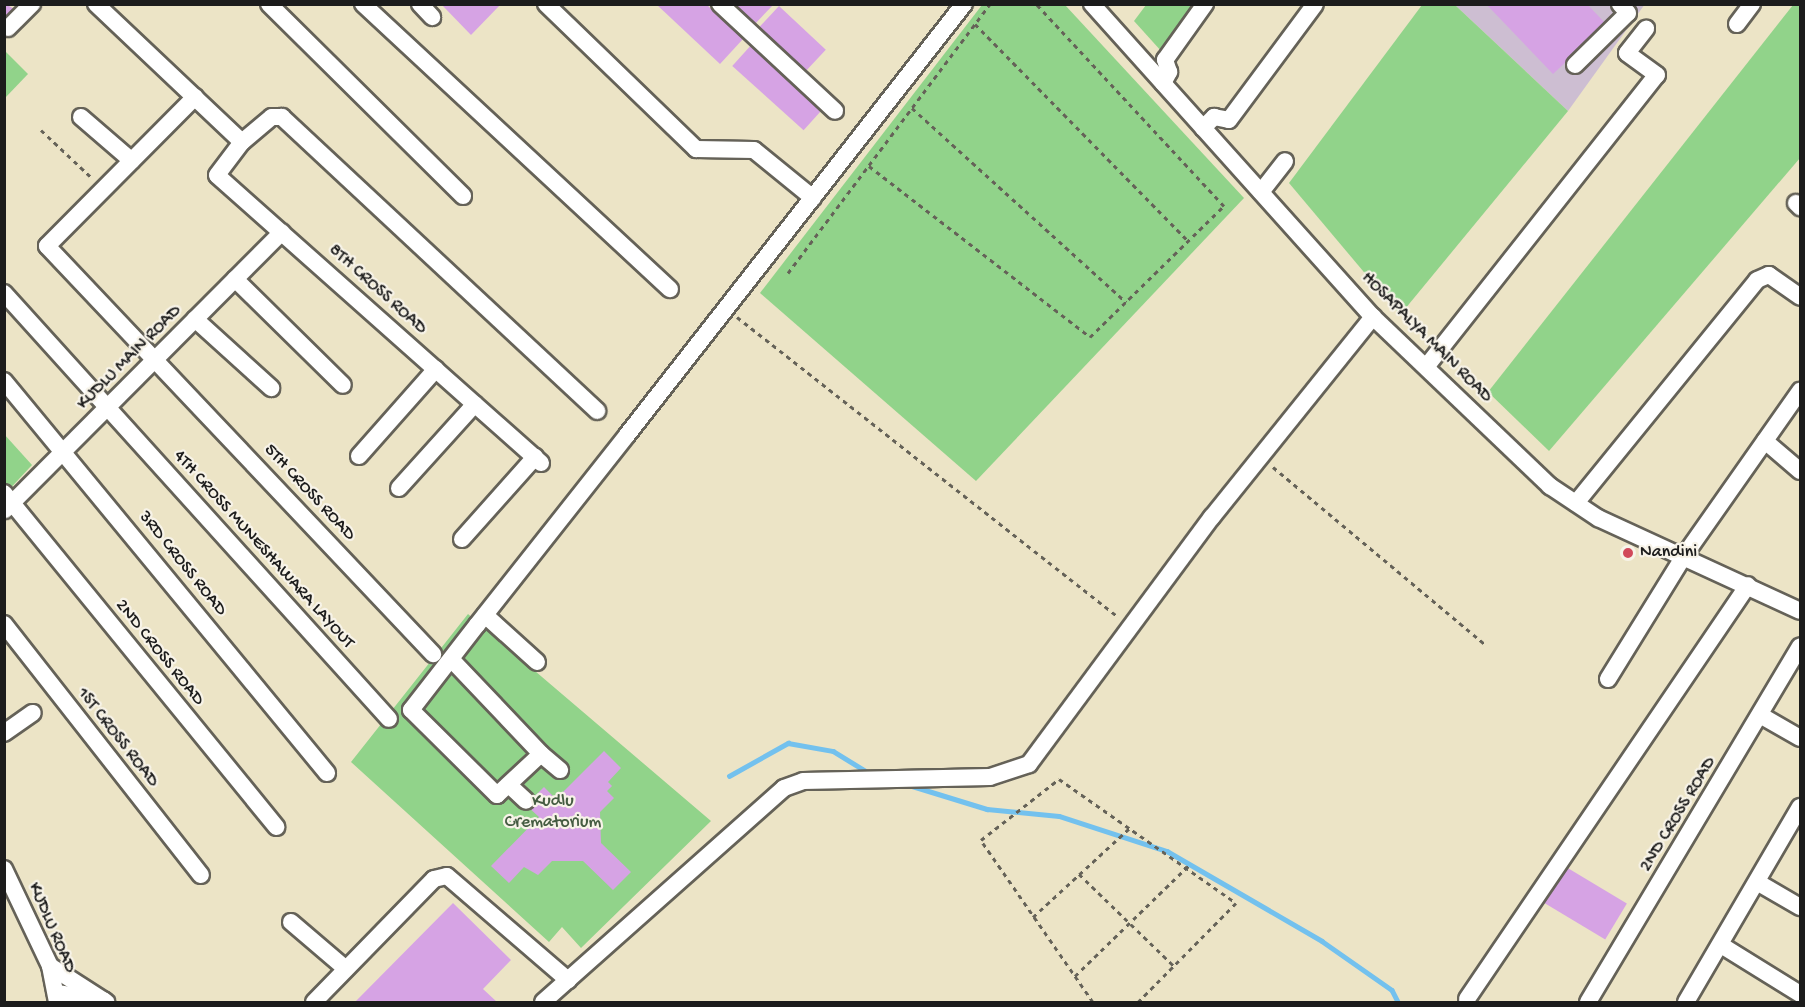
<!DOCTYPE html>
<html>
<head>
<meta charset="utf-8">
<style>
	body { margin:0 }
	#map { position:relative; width:1805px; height:1007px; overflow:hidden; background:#ece4c6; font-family:"Gochi Hand",sans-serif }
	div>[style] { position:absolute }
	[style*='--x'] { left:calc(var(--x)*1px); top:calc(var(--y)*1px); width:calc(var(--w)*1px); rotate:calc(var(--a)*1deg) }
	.industrial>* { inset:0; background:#cdbed2 }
	.green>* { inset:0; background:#91d38a }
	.stream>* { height:4.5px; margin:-2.25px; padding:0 2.25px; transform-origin:2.25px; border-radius:2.25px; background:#73c1ee }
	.building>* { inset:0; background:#d6a3e4; transform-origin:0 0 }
	.path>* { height:3px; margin-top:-1.5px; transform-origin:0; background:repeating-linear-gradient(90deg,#656258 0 4.5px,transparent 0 9px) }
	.roads { filter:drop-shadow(2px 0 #656258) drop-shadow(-2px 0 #656258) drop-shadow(0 2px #656258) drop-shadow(0 -2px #656258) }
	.minor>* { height:16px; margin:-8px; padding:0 8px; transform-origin:8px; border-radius:8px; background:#fff }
	.dots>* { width:16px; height:16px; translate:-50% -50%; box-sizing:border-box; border:3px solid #f7f3e8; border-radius:50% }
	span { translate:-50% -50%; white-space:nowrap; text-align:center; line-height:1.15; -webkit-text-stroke:4.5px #f7f3e8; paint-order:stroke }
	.street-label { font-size:18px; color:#1c1c1c }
	.poi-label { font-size:18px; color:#1c1c1c }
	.left { translate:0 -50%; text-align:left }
	.park-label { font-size:18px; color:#455c42 }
	.frame { position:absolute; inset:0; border:6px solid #1c1c1c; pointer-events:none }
</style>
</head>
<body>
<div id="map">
	<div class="industrial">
		<i style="clip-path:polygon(1645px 4px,1568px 111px,1455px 5px)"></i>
	</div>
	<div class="green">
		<i style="clip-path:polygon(982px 5px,1065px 5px,1244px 198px,976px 481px,760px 293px)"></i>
		<i style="clip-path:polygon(1146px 5px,1197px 5px,1162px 52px,1134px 21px)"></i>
		<i style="clip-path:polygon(1422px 5px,1455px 5px,1568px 111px,1400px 315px,1289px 183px)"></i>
		<i style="clip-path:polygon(1793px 5px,1800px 5px,1800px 158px,1549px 451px,1488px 392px)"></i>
		<i style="clip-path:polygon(5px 51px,28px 74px,5px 98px,4px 98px)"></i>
		<i style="clip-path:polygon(4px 434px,32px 465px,5px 494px,4px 494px)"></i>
		<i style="clip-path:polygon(468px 614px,711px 821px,581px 948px,562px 927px,549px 942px,351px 762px)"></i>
	</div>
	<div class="stream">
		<i style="--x:729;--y:776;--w:68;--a:-29.2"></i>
		<i style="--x:788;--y:743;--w:46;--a:10.1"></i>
		<i style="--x:833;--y:751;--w:42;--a:31.4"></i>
		<i style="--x:909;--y:785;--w:82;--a:17.1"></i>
		<i style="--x:987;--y:809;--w:72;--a:5.6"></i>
		<i style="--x:1059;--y:816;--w:114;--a:18"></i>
		<i style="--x:1167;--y:851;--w:179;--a:30.1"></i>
		<i style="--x:1322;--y:941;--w:85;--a:35"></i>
		<i style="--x:1392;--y:990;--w:13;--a:63"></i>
	</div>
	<div class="building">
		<i style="clip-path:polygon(5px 4px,20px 12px,5px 24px)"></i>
		<i style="clip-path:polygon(441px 4px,501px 4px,471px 35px)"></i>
		<i style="clip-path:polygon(656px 4px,706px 4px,743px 39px,720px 64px)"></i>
		<i style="clip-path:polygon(732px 4px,774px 4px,754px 25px)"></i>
		<i style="clip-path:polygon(1486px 4px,1587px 4px,1606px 24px,1553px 74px)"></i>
		<i style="left:779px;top:6px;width:64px;height:32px;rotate:43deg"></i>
		<i style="left:753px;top:43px;width:96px;height:31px;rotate:42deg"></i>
		<i style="clip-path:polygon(604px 751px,621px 768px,608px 782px,612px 786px,607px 791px,614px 798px,600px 812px,601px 843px,631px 872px,613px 890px,583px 861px,552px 861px,538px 875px,524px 867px,509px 883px,491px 866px,539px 817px,526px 805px,544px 787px,556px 799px)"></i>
		<i style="left:1566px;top:867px;width:71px;height:42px;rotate:31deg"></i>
		<i style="clip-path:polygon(453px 903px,511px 960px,483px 989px,497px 1002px,355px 1002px)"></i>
	</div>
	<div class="path">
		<i style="--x:975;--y:24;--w:304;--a:45.5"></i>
		<i style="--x:912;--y:108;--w:289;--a:42.2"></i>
		<i style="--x:41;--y:130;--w:71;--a:43.3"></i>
		<i style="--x:869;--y:166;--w:279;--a:37.7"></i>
		<i style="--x:1090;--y:337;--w:187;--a:-44.4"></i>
		<i style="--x:1224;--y:206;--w:276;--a:-132.9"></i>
		<i style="--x:788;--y:273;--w:336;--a:-53.1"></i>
		<i style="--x:737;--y:317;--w:485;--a:38.2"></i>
		<i style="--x:1273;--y:467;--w:278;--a:39.9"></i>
		<i style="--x:1079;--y:874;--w:134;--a:44.1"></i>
		<i style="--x:1033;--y:917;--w:133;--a:-42.6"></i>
		<i style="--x:1075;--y:976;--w:158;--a:-44.2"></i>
		<i style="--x:1093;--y:1002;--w:197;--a:-124.7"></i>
		<i style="--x:981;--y:840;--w:99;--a:-38"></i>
		<i style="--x:1059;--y:779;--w:216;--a:35"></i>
		<i style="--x:1236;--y:903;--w:139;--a:134.7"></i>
	</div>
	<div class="roads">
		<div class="minor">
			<i style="--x:96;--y:4;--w:201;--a:43.4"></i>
			<i style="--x:269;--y:4;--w:273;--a:44.7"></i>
			<i style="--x:363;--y:4;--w:419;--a:42.9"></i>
			<i style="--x:420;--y:4;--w:18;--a:47"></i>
			<i style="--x:546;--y:4;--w:209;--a:44"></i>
			<i style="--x:696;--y:149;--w:58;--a:1"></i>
			<i style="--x:754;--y:150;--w:76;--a:39.1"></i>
			<i style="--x:720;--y:4;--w:157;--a:42.9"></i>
			<i style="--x:1092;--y:4;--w:421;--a:48.1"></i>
			<i style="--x:1373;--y:317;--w:245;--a:43.7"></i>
			<i style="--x:1550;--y:486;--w:58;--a:33.7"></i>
			<i style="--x:1598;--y:518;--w:222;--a:24.7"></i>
			<i style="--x:1737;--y:24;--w:25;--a:-53"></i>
			<i style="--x:8;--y:28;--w:34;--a:-45"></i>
			<i style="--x:1575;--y:65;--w:74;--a:-44.5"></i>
			<i style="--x:1628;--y:13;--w:12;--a:-132"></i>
			<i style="--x:1163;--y:83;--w:13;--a:-61"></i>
			<i style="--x:1169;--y:72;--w:13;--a:-108"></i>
			<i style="--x:1165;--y:60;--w:69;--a:-54.5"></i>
			<i style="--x:195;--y:97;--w:210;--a:134.8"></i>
			<i style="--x:47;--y:246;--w:562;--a:46.59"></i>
			<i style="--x:81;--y:117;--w:67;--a:40.8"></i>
			<i style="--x:1203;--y:128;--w:16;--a:-45"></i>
			<i style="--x:1214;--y:117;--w:15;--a:11"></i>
			<i style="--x:1229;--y:120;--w:144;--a:-53.4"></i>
			<i style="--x:1261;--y:192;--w:39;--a:-52"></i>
			<i style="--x:1796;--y:203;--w:6;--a:45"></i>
			<i style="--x:235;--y:279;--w:151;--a:44.5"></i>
			<i style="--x:4;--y:293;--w:574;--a:47.89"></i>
			<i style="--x:195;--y:319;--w:103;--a:42.2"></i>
			<i style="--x:1426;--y:367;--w:372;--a:-51.7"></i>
			<i style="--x:1657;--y:75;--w:37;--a:-144"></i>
			<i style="--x:1627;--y:53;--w:31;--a:-52"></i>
			<i style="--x:4;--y:381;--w:508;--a:50.51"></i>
			<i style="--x:1765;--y:441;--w:46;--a:40.6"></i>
			<i style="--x:359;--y:456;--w:116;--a:-48.5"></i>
			<i style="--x:541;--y:463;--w:433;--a:-138.4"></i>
			<i style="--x:217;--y:175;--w:41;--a:-52.9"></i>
			<i style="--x:242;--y:142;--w:39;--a:-40"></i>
			<i style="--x:272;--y:117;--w:10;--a:0"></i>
			<i style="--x:282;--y:117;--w:431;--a:43"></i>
			<i style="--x:399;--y:488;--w:113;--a:-47.9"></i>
			<i style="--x:4;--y:493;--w:431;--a:50.8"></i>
			<i style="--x:1576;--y:503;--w:287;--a:-50.9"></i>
			<i style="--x:1757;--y:280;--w:13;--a:-23"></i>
			<i style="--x:1769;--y:275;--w:38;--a:35"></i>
			<i style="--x:5;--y:510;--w:392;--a:-45.1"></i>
			<i style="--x:462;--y:539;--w:110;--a:-48.3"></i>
			<i style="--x:485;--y:615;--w:70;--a:42.1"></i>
			<i style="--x:4;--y:624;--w:319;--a:51.9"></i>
			<i style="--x:451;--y:659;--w:131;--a:46.5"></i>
			<i style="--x:541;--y:754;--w:60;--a:137"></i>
			<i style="--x:497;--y:795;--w:121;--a:-135.3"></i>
			<i style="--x:411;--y:710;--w:108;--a:-52.2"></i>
			<i style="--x:477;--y:625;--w:242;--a:-51.7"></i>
			<i style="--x:627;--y:435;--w:547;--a:-51.98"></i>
			<i style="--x:1608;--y:679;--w:145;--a:-58.3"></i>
			<i style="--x:1684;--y:556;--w:202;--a:-54.9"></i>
			<i style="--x:1760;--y:715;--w:46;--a:29.9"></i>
			<i style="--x:4;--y:733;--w:35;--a:-35"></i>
			<i style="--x:541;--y:754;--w:25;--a:40"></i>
			<i style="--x:509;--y:785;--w:23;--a:43"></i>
			<i style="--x:4;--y:869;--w:107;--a:64.6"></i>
			<i style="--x:50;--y:966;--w:37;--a:79"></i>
			<i style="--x:1757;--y:882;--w:50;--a:30.2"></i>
			<i style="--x:291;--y:922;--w:72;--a:40.5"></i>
			<i style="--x:1721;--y:945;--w:93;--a:31.8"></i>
			<i style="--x:50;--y:966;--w:67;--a:32.7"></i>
			<i style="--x:57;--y:993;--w:47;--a:8.7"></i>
			<i style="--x:1467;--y:999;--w:500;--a:-55.83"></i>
			<i style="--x:314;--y:1002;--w:172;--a:-45.7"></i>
			<i style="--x:434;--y:879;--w:13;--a:-13"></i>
			<i style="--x:447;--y:876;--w:160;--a:40.7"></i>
			<i style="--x:543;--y:1002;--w:322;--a:-41.6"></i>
			<i style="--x:784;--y:788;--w:20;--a:-20"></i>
			<i style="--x:803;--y:781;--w:187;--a:-1.2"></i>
			<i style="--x:990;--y:777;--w:41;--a:-18.4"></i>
			<i style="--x:1029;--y:764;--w:307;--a:-53.5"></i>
			<i style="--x:1212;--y:517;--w:257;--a:-51.2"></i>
			<i style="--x:1588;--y:1002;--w:414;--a:-59.2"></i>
			<i style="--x:1686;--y:1002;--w:226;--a:-59.7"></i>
		</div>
	</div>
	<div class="dots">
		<i style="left:1628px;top:553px;background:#d1495b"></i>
	</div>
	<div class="street-label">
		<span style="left:377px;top:290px;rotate:42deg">8TH CROSS ROAD</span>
		<span style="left:1426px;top:338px;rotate:45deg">HOSAPALYA MAIN ROAD</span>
		<span style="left:130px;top:358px;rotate:-45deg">KUDLU MAIN ROAD</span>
		<span style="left:309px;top:493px;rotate:47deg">5TH CROSS ROAD</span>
		<span style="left:263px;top:550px;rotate:48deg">4TH CROSS MUNESHAWARA LAYOUT</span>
		<span style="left:182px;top:564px;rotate:51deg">3RD CROSS ROAD</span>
		<span style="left:159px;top:653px;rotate:51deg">2ND CROSS ROAD</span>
		<span style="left:117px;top:738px;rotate:52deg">1ST CROSS ROAD</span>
		<span style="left:1679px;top:815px;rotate:-59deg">2ND CROSS ROAD</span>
		<span style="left:51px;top:928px;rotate:67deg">KUDLU ROAD</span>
	</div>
	<div class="poi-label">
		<span class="left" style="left:1640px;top:553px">Nandini</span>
	</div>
	<div class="park-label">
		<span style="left:553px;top:813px">Kudlu<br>Crematorium</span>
	</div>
	<div class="frame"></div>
</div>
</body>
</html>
